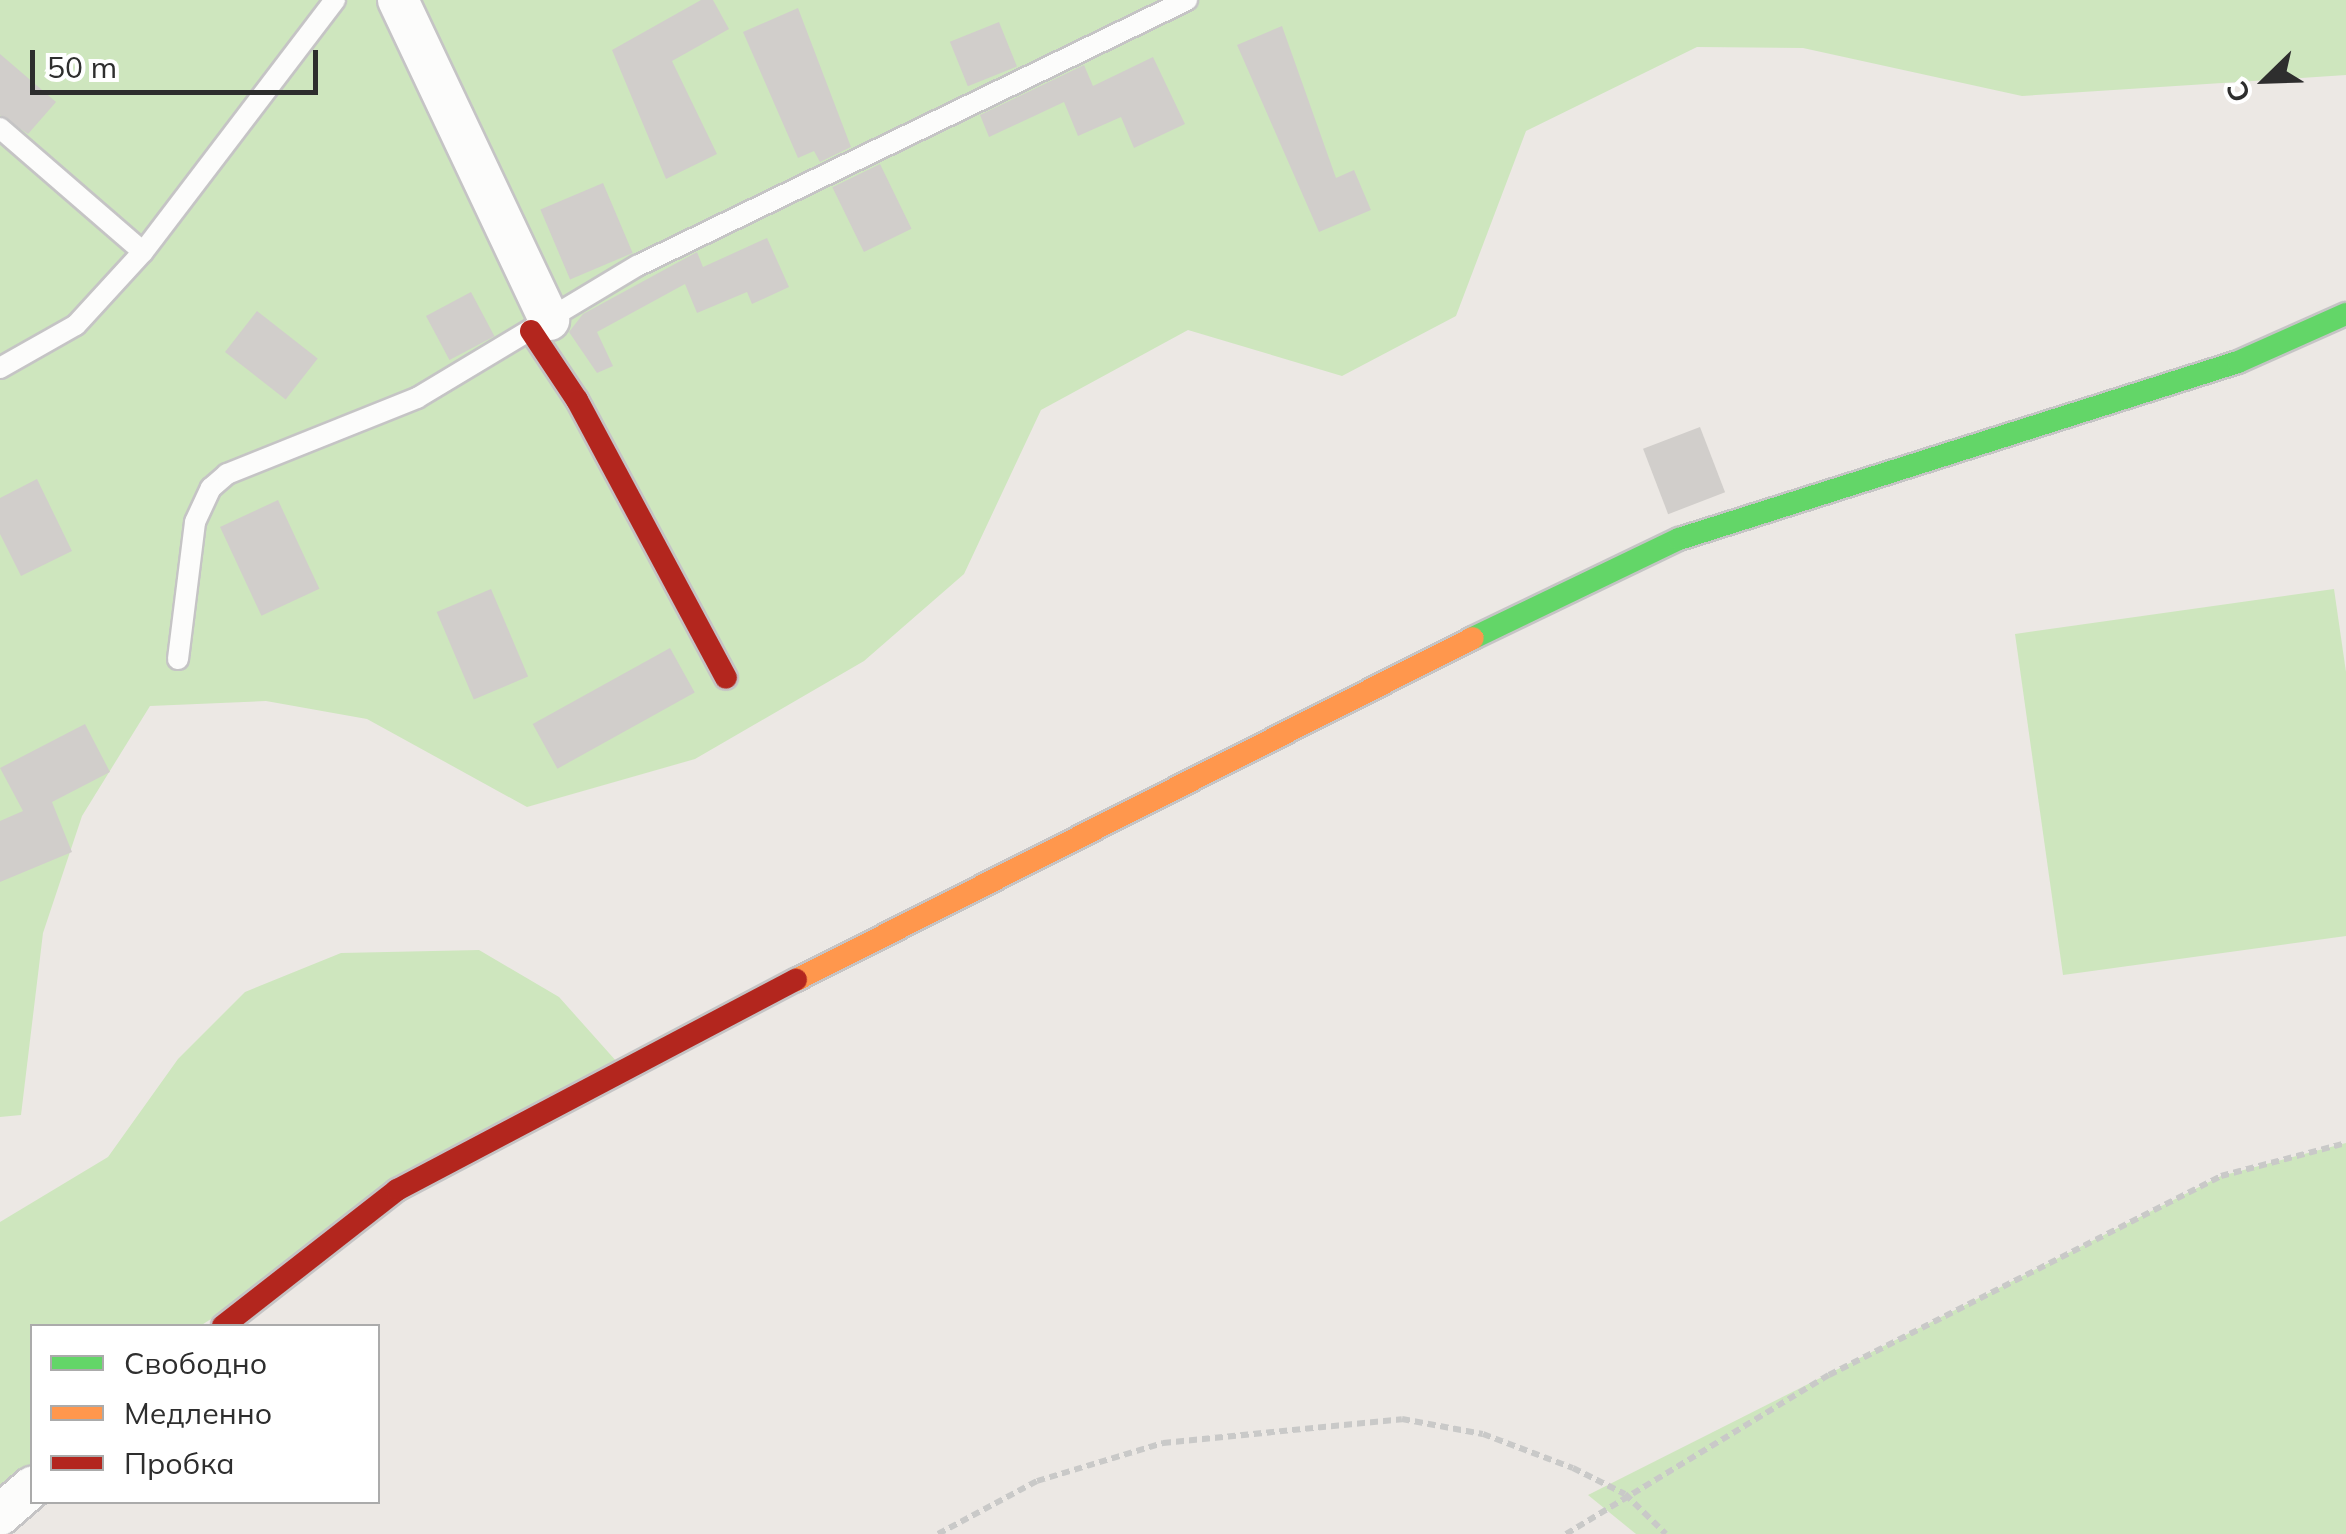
<!DOCTYPE html>
<html>
<head>
<meta charset="utf-8">
<style>
	body { margin:0 }
	#map { position:relative; width:2346px; height:1534px; overflow:hidden; background:#ece8e4; font-family:Mulish,sans-serif }
	div>[style] { position:absolute }
	[style*='--x'] { left:calc(var(--x)*1px); top:calc(var(--y)*1px); width:calc(var(--w)*1px); rotate:calc(var(--a)*1deg) }
	.green>* { inset:0; background:#cee6be }
	.building>* { inset:0; background:#d1cecb; transform-origin:0 0 }
	.path>* { height:6px; margin-top:-3px; transform-origin:0; background:repeating-linear-gradient(90deg,#c9c9c8 0 8px,transparent 0 13px) }
	.roads { filter:drop-shadow(2px 0 #c5c4c5) drop-shadow(-2px 0 #c5c4c5) drop-shadow(0 2px #c5c4c5) drop-shadow(0 -2px #c5c4c5) }
	.lane>* { height:20px; margin:-10px; padding:0 10px; transform-origin:10px; border-radius:10px; background:#fcfcfb }
	.street>* { height:40px; margin:-20px; padding:0 20px; transform-origin:20px; border-radius:20px; background:#fcfcfb }
	.fast>* { height:22px; margin:-11px; padding:0 11px; transform-origin:11px; border-radius:11px; background:#63d668 }
	.slow>* { height:22px; margin:-11px; padding:0 11px; transform-origin:11px; border-radius:11px; background:#ff974d }
	.jam>* { height:22px; margin:-11px; padding:0 11px; transform-origin:11px; border-radius:11px; background:#b3261e }
	span { translate:-50% -50%; white-space:nowrap; text-align:center; line-height:1.15; -webkit-text-stroke:8px #fff; paint-order:stroke }
	.legend { position:absolute; left:30px; top:1324px; width:350px; height:180px; box-sizing:border-box; background:#fff; border:2px solid #ababab; margin:0; padding:12px 18px; list-style:none; font-size:30px; color:#2e2e2e }
	.legend li { display:flex; align-items:center; gap:20px; height:50px }
	.legend b { width:50px; border:2px solid #ababab }
	.north { position:absolute; left:2216px; top:30px; width:100px; height:100px; -webkit-text-stroke:8px #fff; paint-order:stroke; rotate:247deg; font-size:28px; font-weight:700; line-height:40px; text-align:center; color:#2e2e2e }
	.north::after { content:''; display:block; margin:auto; width:35px; height:45px; background:#2e2e2e; clip-path:polygon(50% 0,100% 100%,50% 72%,0 100%) }
	.scale { position:absolute; left:30px; top:50px; width:288px; height:45px; box-sizing:border-box; border:5px solid #2e2e2e; border-top:0; padding-left:12px; font-size:30px; line-height:35px; white-space:nowrap; color:#2e2e2e; -webkit-text-stroke:8px #fff; paint-order:stroke }
</style>
</head>
<body>
<div id="map">
	<div class="green">
		<i style="clip-path:polygon(0 0,2346px 0,2346px 75px,2022px 96px,1803px 48px,1697px 47px,1526px 131px,1456px 316px,1342px 376px,1188px 330px,1041px 410px,964px 574px,864px 661px,695px 759px,527px 807px,367px 719px,266px 701px,150px 706px,82px 816px,43px 933px,21px 1115px,0 1117px)"></i>
		<i style="clip-path:polygon(2334px 589px,2346px 672px,2346px 936px,2063px 975px,2015px 634px)"></i>
		<i style="clip-path:polygon(479px 950px,559px 997px,617px 1062px,200px 1326px,32px 1326px,32px 1468px,0 1495px,0 1222px,108px 1157px,178px 1059px,245px 992px,341px 953px)"></i>
		<i style="clip-path:polygon(2346px 1143px,2346px 1534px,1636px 1534px,1588px 1495px,2221px 1176px)"></i>
	</div>
	<div class="building">
		<i style="clip-path:polygon(701px 0,713px 0,729px 29px,672px 61px,717px 154px,666px 179px,612px 50px)"></i>
		<i style="clip-path:polygon(798px 8px,851px 147px,820px 162px,814px 151px,798px 158px,743px 32px)"></i>
		<i style="left:999px;top:22px;width:48px;height:53px;rotate:68deg"></i>
		<i style="clip-path:polygon(1282px 26px,1336px 178px,1354px 170px,1371px 210px,1319px 232px,1237px 45px)"></i>
		<i style="clip-path:polygon(0 54px,56px 102px,28px 134px,0 115px)"></i>
		<i style="clip-path:polygon(1153px 57px,1185px 124px,1134px 148px,1121px 117px,1078px 136px,1064px 102px,989px 137px,980px 115px,1084px 65px,1093px 86px)"></i>
		<i style="left:880px;top:164px;width:72px;height:53px;rotate:64deg"></i>
		<i style="left:603px;top:183px;width:76px;height:68px;rotate:67deg"></i>
		<i style="clip-path:polygon(767px 238px,789px 287px,752px 304px,747px 292px,697px 313px,685px 284px,597px 332px,613px 366px,597px 373px,569px 332px,583px 314px,697px 252px,703px 267px)"></i>
		<i style="left:471px;top:292px;width:50px;height:51px;rotate:62deg"></i>
		<i style="left:257px;top:311px;width:77px;height:52px;rotate:38deg"></i>
		<i style="left:1700px;top:427px;width:70px;height:61px;rotate:69deg"></i>
		<i style="clip-path:polygon(37px 479px,72px 551px,21px 576px,0 534px,0 498px)"></i>
		<i style="left:278px;top:500px;width:98px;height:64px;rotate:65deg"></i>
		<i style="left:491px;top:589px;width:95px;height:59px;rotate:67deg"></i>
		<i style="left:670px;top:648px;width:51px;height:157px;rotate:61deg"></i>
		<i style="clip-path:polygon(85px 724px,110px 772px,52px 802px,72px 852px,0 882px,0 821px,23px 811px,0 768px)"></i>
	</div>
	<div class="path">
		<i style="--x:938;--y:1534;--w:112;--a:-28.2"></i>
		<i style="--x:1037;--y:1481;--w:132;--a:-16.8"></i>
		<i style="--x:1163;--y:1443;--w:240;--a:-5.7"></i>
		<i style="--x:1402;--y:1419;--w:82;--a:10.5"></i>
		<i style="--x:1483;--y:1434;--w:96;--a:20.7"></i>
		<i style="--x:1573;--y:1468;--w:58;--a:26.6"></i>
		<i style="--x:1625;--y:1494;--w:57;--a:44.3"></i>
		<i style="--x:1566;--y:1534;--w:307;--a:-31.2"></i>
		<i style="--x:1829;--y:1375;--w:440;--a:-26.9"></i>
		<i style="--x:2221;--y:1176;--w:129;--a:-14.8"></i>
	</div>
	<div class="roads">
		<div class="lane">
			<i style="--x:0;--y:128;--w:189;--a:40.9"></i>
			<i style="--x:143;--y:252;--w:317;--a:-52.7"></i>
			<i style="--x:0;--y:368;--w:87;--a:-29.5"></i>
			<i style="--x:76;--y:325;--w:99;--a:-47.5"></i>
			<i style="--x:178;--y:659;--w:138;--a:-82.9"></i>
			<i style="--x:195;--y:522;--w:38;--a:-65"></i>
			<i style="--x:211;--y:488;--w:21;--a:-41"></i>
			<i style="--x:227;--y:474;--w:205;--a:-21.8"></i>
			<i style="--x:417;--y:398;--w:257;--a:-31"></i>
			<i style="--x:637;--y:266;--w:611;--a:-25.81"></i>
		</div>
		<div class="street">
			<i style="--x:398;--y:0;--w:354;--a:64.7"></i>
			<i style="--x:0;--y:1515;--w:43;--a:-41.2"></i>
		</div>
		<div class="fast">
			<i style="--x:1473;--y:638;--w:229;--a:-25.7"></i>
			<i style="--x:1679;--y:539;--w:586;--a:-17.57"></i>
			<i style="--x:2238;--y:362;--w:118;--a:-24"></i>
		</div>
		<div class="slow">
			<i style="--x:796;--y:980;--w:758;--a:-26.8"></i>
		</div>
		<div class="jam">
			<i style="--x:531;--y:331;--w:83;--a:56.3"></i>
			<i style="--x:577;--y:400;--w:315;--a:61.8"></i>
			<i style="--x:223;--y:1326;--w:221;--a:-38"></i>
			<i style="--x:397;--y:1190;--w:451;--a:-27.8"></i>
		</div>
	</div>
	<ul class="legend">
	<li><b style="height:12px;background:#63d668"></b>Свободно</li>
	<li><b style="height:12px;background:#ff974d"></b>Медленно</li>
	<li><b style="height:12px;background:#b3261e"></b>Пробка</li>
	</ul>
	<div class="north">С</div>
	<div class="scale">50 m</div>
</div>
</body>
</html>
